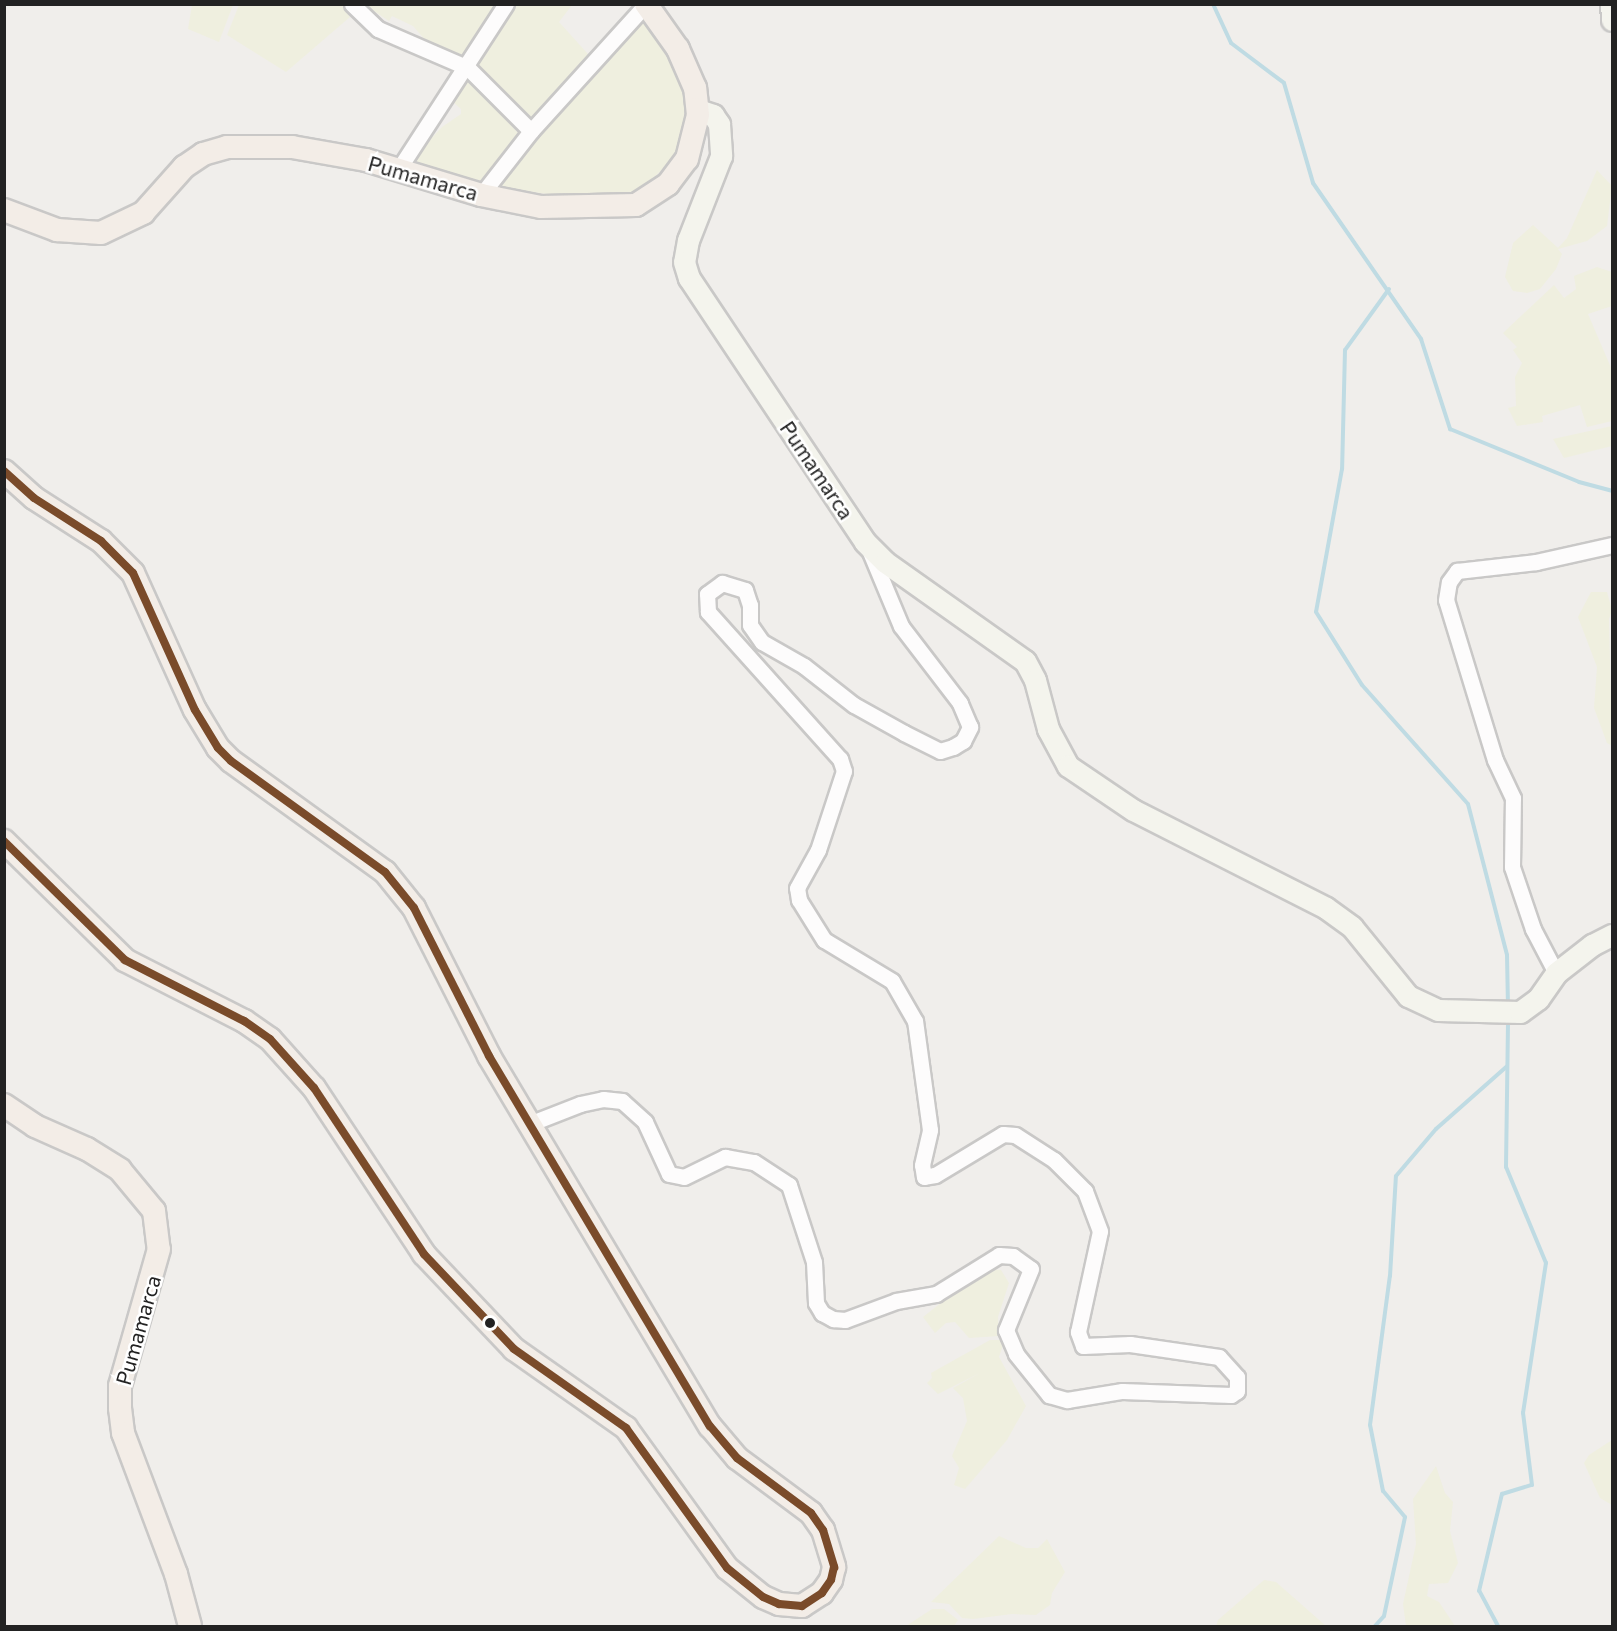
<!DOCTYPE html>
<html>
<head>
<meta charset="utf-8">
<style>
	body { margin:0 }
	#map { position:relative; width:1617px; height:1631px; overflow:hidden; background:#f0eeeb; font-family:Commissioner,sans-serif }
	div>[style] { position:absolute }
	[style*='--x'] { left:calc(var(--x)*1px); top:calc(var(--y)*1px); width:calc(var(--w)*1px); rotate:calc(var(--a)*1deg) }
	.farmland>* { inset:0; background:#efefdf }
	.stream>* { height:4px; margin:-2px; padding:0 2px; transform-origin:2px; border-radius:2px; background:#bfdbe3 }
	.roads { filter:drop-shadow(2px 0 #c9c8c7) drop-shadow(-2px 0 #c9c8c7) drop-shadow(0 2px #c9c8c7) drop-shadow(0 -2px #c9c8c7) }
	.street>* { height:15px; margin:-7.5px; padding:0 7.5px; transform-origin:7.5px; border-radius:7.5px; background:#fdfcfc }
	.secondary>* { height:21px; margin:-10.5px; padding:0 10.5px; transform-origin:10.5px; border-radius:10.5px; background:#f4f4ed }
	.primary>* { height:22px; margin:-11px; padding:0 11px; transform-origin:11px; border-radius:11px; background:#f3ede7 }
	.bus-1>* { height:8px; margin:-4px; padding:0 4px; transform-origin:4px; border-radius:4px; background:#7a4b2a }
	.dots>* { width:16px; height:16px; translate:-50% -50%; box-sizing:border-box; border:3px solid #fff; border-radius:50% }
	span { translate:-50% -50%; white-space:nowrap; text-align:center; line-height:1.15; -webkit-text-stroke:5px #fff; paint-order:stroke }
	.street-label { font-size:21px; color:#222 }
	.frame { position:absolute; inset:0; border:6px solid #222; pointer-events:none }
</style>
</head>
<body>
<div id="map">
	<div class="farmland">
		<i style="clip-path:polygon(363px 4px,397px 5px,396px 8px,399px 4px,500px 5px,462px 60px,427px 42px,413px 26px,392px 16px,389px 21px)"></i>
		<i style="clip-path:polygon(192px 5px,233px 5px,219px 42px,188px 29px)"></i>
		<i style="clip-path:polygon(239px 5px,343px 5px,350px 17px,286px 72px,227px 35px)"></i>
		<i style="clip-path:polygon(513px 5px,572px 5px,559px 22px,588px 54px,581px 67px,530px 122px,501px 96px,475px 65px)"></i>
		<i style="clip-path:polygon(641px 18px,679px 74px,687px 107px,685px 136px,673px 160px,640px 190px,614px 199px,587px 200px,492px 186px)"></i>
		<i style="clip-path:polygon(469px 80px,520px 135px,482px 181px,409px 162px,442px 127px,461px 114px,461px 109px,453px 102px)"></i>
		<i style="clip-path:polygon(1597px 170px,1612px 186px,1607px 226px,1587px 241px,1558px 249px,1562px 254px,1556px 269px,1540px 289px,1527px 293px,1513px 291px,1505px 277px,1513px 243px,1533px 225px,1558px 248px,1567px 238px)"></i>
		<i style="clip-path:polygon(1597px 267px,1612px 272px,1612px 306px,1588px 314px,1612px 370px,1612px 421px,1587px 427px,1580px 405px,1542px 416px,1543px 422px,1517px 426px,1508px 408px,1516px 406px,1515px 377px,1522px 363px,1513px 350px,1517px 347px,1503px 333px,1554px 285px,1564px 298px,1576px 289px,1574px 276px)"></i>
		<i style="clip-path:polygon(1612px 426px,1612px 446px,1564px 458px,1553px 439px)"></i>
		<i style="clip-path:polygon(1591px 592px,1607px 592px,1612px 610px,1609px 619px,1612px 746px,1607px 743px,1594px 708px,1597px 667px,1578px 617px)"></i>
		<i style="clip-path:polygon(984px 1269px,1001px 1270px,1009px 1283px,998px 1317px,999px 1336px,969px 1338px,955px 1322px,946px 1323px,935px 1333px,923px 1317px)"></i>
		<i style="clip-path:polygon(990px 1340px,1000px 1340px,1003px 1345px,999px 1357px,1026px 1406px,1007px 1440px,965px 1489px,954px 1485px,959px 1468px,952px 1456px,967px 1421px,963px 1398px,953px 1388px,980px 1373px,938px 1394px,927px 1383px,932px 1378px,931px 1373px)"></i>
		<i style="clip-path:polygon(1612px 1440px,1612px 1505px,1600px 1498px,1584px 1463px,1589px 1455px)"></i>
		<i style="clip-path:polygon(1436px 1466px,1445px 1493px,1453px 1502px,1450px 1531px,1458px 1563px,1448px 1583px,1429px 1584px,1427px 1596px,1439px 1602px,1455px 1626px,1406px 1626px,1403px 1604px,1416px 1544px,1413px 1499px)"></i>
		<i style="clip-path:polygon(999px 1536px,1026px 1548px,1038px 1548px,1047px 1539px,1065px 1572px,1052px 1593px,1050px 1605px,1036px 1615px,1012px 1614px,973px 1619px,962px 1618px,949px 1604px,931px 1602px)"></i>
		<i style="clip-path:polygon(1264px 1580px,1276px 1582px,1326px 1626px,1216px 1626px,1218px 1620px)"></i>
		<i style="clip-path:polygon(932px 1609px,944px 1609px,958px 1620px,954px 1626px,906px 1626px)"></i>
	</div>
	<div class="stream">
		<i style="--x:1213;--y:4;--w:43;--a:65.2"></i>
		<i style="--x:1231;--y:43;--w:66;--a:37"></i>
		<i style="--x:1284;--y:83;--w:104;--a:73.8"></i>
		<i style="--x:1313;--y:183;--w:190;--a:55.3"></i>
		<i style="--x:1421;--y:339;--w:95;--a:72.1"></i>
		<i style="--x:1450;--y:429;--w:139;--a:22.3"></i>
		<i style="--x:1579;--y:482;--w:34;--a:15"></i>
		<i style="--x:1389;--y:289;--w:75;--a:125.8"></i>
		<i style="--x:1345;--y:350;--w:119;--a:91.4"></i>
		<i style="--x:1342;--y:469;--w:145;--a:100.3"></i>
		<i style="--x:1316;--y:612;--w:86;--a:57.8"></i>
		<i style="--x:1362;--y:685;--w:159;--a:48.3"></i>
		<i style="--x:1468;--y:804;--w:156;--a:75.5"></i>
		<i style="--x:1507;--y:955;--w:50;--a:88.9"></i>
		<i style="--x:1375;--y:1626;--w:13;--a:-48"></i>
		<i style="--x:1384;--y:1616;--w:101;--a:-78"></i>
		<i style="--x:1405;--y:1517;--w:34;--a:-130"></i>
		<i style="--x:1383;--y:1491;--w:67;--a:-101.1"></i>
		<i style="--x:1370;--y:1425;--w:150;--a:-82.4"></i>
		<i style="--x:1390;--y:1276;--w:100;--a:-86.6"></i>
		<i style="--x:1396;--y:1176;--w:62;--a:-49.6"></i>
		<i style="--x:1436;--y:1129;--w:94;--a:-41.5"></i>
		<i style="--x:1498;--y:1626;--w:40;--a:-118"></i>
		<i style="--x:1479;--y:1591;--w:100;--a:-76.7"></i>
		<i style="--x:1502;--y:1494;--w:31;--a:-17"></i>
		<i style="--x:1532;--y:1485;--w:73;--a:-97.1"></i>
		<i style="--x:1523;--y:1413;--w:152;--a:-81.3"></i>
		<i style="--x:1546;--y:1263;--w:104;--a:-112.6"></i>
		<i style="--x:1506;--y:1167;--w:148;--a:-89.2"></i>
	</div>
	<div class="roads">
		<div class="street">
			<i style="--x:352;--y:4;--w:36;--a:44"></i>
			<i style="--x:378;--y:29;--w:98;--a:23.4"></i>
			<i style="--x:468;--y:68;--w:89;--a:45"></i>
			<i style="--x:398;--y:170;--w:198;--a:-57"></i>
			<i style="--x:481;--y:195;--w:81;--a:-52"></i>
			<i style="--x:531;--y:131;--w:171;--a:-47.8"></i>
			<i style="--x:1556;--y:973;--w:50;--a:-117.6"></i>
			<i style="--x:1533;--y:929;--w:65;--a:-108.7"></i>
			<i style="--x:1512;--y:867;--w:69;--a:-89.2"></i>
			<i style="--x:1513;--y:798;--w:42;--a:-115.3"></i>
			<i style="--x:1495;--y:760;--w:167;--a:-107"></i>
			<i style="--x:1446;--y:600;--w:18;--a:-81"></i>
			<i style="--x:1449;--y:582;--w:14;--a:-54"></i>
			<i style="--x:1457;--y:571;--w:80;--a:-6.5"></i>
			<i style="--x:1536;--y:562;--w:78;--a:-12.6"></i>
			<i style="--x:529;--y:1124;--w:55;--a:-21.4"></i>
			<i style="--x:580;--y:1104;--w:24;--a:-12"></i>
			<i style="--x:603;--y:1099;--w:19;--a:6"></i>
			<i style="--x:622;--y:1101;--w:31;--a:42"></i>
			<i style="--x:645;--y:1122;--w:57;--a:65.2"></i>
			<i style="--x:669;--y:1174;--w:15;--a:11"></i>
			<i style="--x:684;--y:1177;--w:46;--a:-26"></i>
			<i style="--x:725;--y:1157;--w:29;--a:10"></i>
			<i style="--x:754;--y:1162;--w:42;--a:33.3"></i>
			<i style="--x:789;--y:1185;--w:81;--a:72"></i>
			<i style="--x:814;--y:1262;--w:41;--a:87.2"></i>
			<i style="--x:816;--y:1303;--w:12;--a:59"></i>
			<i style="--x:822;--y:1313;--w:13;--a:29"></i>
			<i style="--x:833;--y:1319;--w:12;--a:5"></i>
			<i style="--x:845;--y:1320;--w:54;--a:-20.4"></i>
			<i style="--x:896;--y:1301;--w:41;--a:-9.9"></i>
			<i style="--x:936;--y:1294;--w:74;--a:-31.8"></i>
			<i style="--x:999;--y:1255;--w:14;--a:4"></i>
			<i style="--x:1013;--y:1256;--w:22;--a:36"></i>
			<i style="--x:1031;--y:1269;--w:66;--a:112.3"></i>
			<i style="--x:1006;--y:1330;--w:26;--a:67"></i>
			<i style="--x:1016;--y:1354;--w:53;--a:51.2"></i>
			<i style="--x:1049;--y:1395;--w:19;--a:16"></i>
			<i style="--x:1067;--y:1400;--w:56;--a:-9.3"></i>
			<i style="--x:1122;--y:1391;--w:109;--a:2.1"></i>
			<i style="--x:1231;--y:1395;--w:7;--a:-34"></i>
			<i style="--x:1237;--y:1391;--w:14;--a:-90"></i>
			<i style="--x:1237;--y:1377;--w:27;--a:-132"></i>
			<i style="--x:1219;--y:1357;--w:90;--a:-171.7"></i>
			<i style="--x:1130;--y:1344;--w:47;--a:177.6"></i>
			<i style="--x:1083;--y:1346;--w:15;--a:-110"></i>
			<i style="--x:1078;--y:1332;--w:103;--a:-77.7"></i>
			<i style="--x:1100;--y:1231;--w:43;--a:-110.6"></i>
			<i style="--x:1085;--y:1191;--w:44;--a:-135"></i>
			<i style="--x:1054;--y:1160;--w:46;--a:-147.3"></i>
			<i style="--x:1015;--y:1135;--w:12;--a:-175"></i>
			<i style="--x:1003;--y:1134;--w:79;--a:148.9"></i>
			<i style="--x:935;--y:1175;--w:11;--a:170"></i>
			<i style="--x:924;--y:1177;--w:12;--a:-99"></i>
			<i style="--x:922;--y:1165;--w:36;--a:-77"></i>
			<i style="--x:930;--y:1130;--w:110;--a:-97.8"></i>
			<i style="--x:915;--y:1021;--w:46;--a:-119.9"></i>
			<i style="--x:892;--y:981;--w:79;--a:-148.9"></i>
			<i style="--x:824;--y:940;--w:47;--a:-122"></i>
			<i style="--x:799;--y:900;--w:12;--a:-99"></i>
			<i style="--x:797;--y:888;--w:43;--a:-61.1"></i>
			<i style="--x:818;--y:850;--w:83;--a:-71.8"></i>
			<i style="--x:844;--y:771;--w:13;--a:-108"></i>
			<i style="--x:840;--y:759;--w:198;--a:-131.9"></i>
			<i style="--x:708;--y:612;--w:18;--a:-93"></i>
			<i style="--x:707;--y:594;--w:19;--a:-36"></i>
			<i style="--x:722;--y:583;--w:24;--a:17"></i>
			<i style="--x:745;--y:590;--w:16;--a:72"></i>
			<i style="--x:750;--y:605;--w:20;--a:90"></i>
			<i style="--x:750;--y:625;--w:21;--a:55"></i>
			<i style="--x:762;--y:642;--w:48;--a:29.7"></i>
			<i style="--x:804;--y:666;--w:63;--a:38"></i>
			<i style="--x:854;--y:705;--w:57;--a:29.2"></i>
			<i style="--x:904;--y:733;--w:40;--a:26.6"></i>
			<i style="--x:940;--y:751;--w:14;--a:-17"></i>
			<i style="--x:953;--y:747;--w:12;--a:-31"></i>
			<i style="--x:963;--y:741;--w:16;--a:-63"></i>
			<i style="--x:970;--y:727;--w:26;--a:-113"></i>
			<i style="--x:960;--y:703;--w:97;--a:-127.5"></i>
			<i style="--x:901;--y:626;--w:80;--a:-112.7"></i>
		</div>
		<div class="secondary">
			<i style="--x:1611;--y:4;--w:16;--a:86"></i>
			<i style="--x:698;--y:110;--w:16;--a:18"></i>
			<i style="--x:713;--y:115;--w:11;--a:56"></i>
			<i style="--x:719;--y:124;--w:32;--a:86"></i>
			<i style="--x:721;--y:156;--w:90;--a:111.4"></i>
			<i style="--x:688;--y:240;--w:22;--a:100"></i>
			<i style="--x:684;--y:262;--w:17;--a:73"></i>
			<i style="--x:689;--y:278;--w:317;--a:56.3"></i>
			<i style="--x:865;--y:542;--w:28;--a:45"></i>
			<i style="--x:885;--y:562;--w:171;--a:35.3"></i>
			<i style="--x:1025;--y:661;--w:21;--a:62"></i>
			<i style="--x:1035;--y:680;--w:51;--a:75.1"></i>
			<i style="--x:1048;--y:729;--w:42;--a:61.6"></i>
			<i style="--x:1068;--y:766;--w:78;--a:34.1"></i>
			<i style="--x:1133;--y:810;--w:216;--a:26.9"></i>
			<i style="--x:1326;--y:908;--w:32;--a:36"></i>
			<i style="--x:1352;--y:927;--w:89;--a:50.9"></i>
			<i style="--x:1408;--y:996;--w:33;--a:25"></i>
			<i style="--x:1438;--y:1010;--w:82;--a:1.4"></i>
			<i style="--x:1520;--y:1012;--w:22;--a:-36"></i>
			<i style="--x:1538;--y:999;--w:32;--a:-55"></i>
			<i style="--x:1556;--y:973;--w:46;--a:-37.9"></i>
			<i style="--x:1592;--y:945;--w:22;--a:-27"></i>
		</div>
		<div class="primary">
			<i style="--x:4;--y:210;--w:57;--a:20.7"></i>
			<i style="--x:57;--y:230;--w:44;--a:3.9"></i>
			<i style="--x:101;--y:233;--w:47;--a:-25.5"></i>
			<i style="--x:143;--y:213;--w:62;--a:-48.3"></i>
			<i style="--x:184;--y:167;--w:23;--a:-34"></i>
			<i style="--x:203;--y:154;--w:25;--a:-16"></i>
			<i style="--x:227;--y:147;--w:65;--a:0"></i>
			<i style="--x:292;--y:147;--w:75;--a:10"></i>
			<i style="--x:366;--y:160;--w:120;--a:16.9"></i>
			<i style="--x:481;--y:195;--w:61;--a:11.3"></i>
			<i style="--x:541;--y:207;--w:95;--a:-1.2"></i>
			<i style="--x:636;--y:205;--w:38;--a:-33"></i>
			<i style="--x:668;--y:184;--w:31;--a:-53"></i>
			<i style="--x:687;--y:159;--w:45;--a:-76"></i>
			<i style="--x:698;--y:115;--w:27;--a:-96"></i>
			<i style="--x:695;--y:88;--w:43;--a:-113.6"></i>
			<i style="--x:678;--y:49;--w:55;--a:-125.4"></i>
			<i style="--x:4;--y:471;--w:40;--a:42"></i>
			<i style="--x:34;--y:498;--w:80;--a:32.7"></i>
			<i style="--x:101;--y:541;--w:45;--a:45"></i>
			<i style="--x:133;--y:573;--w:150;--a:65.7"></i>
			<i style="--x:195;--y:710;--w:44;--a:58.8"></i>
			<i style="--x:218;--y:748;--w:18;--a:45"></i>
			<i style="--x:231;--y:761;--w:190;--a:35.8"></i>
			<i style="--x:385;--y:872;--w:46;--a:51.1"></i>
			<i style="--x:414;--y:908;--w:166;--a:63.1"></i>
			<i style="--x:489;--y:1056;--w:431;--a:59.2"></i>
			<i style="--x:710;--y:1426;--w:42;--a:49.8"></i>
			<i style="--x:737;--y:1458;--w:92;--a:36.6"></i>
			<i style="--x:811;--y:1513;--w:21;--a:55"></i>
			<i style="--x:823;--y:1530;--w:39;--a:73"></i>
			<i style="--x:834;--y:1567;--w:13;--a:103"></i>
			<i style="--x:831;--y:1580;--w:16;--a:125"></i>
			<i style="--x:822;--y:1593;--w:24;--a:147"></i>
			<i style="--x:802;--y:1606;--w:23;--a:-175"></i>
			<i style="--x:779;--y:1604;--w:17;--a:-156"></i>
			<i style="--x:763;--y:1597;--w:46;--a:-141.1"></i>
			<i style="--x:727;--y:1568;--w:173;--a:-125.8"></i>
			<i style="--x:626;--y:1428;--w:137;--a:-144.8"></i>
			<i style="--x:514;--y:1349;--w:131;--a:-133.5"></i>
			<i style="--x:424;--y:1254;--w:199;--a:-123.5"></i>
			<i style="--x:314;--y:1088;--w:66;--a:-131.9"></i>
			<i style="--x:270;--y:1039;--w:32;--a:-145"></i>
			<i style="--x:244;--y:1021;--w:134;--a:-152.9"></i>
			<i style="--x:125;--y:960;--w:170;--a:-135.5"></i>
			<i style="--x:4;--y:1105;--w:37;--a:34"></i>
			<i style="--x:35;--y:1126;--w:57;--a:23.9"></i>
			<i style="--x:87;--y:1149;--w:39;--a:32"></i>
			<i style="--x:120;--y:1170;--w:53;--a:50.3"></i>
			<i style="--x:154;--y:1211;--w:38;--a:83"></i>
			<i style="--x:159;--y:1249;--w:142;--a:105.9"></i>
			<i style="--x:120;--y:1386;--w:22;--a:90"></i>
			<i style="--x:120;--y:1408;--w:25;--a:83"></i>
			<i style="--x:123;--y:1433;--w:151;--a:69.4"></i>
			<i style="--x:176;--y:1574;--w:54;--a:74.9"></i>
		</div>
	</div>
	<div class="bus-1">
		<i style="--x:4;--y:471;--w:40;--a:42"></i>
		<i style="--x:34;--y:498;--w:80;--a:32.7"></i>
		<i style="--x:101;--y:541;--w:45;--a:45"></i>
		<i style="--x:133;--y:573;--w:150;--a:65.7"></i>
		<i style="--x:195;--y:710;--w:44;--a:58.8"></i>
		<i style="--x:218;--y:748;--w:18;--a:45"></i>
		<i style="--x:231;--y:761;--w:190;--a:35.8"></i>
		<i style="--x:385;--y:872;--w:46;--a:51.1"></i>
		<i style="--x:414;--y:908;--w:166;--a:63.1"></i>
		<i style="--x:489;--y:1056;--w:431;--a:59.2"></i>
		<i style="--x:710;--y:1426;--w:42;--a:49.8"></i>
		<i style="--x:737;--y:1458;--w:92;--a:36.6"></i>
		<i style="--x:811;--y:1513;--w:21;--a:55"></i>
		<i style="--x:823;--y:1530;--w:39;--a:73"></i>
		<i style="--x:834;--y:1567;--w:13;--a:103"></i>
		<i style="--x:831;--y:1580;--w:16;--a:125"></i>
		<i style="--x:822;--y:1593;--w:24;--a:147"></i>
		<i style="--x:802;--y:1606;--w:23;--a:-175"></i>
		<i style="--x:779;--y:1604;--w:17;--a:-156"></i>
		<i style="--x:763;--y:1597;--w:46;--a:-141.1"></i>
		<i style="--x:727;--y:1568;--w:173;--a:-125.8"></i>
		<i style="--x:626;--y:1428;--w:137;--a:-144.8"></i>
		<i style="--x:514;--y:1349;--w:131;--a:-133.5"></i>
		<i style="--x:424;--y:1254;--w:199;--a:-123.5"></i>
		<i style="--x:314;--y:1088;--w:66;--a:-131.9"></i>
		<i style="--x:270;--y:1039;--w:32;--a:-145"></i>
		<i style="--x:244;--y:1021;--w:134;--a:-152.9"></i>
		<i style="--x:125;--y:960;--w:170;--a:-135.5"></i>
	</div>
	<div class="dots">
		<i style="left:490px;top:1323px;background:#222"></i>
	</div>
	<div class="street-label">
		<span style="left:423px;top:178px;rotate:16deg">Pumamarca</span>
		<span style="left:817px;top:470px;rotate:56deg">Pumamarca</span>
		<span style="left:138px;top:1330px;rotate:-74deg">Pumamarca</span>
	</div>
	<div class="frame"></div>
</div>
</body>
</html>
